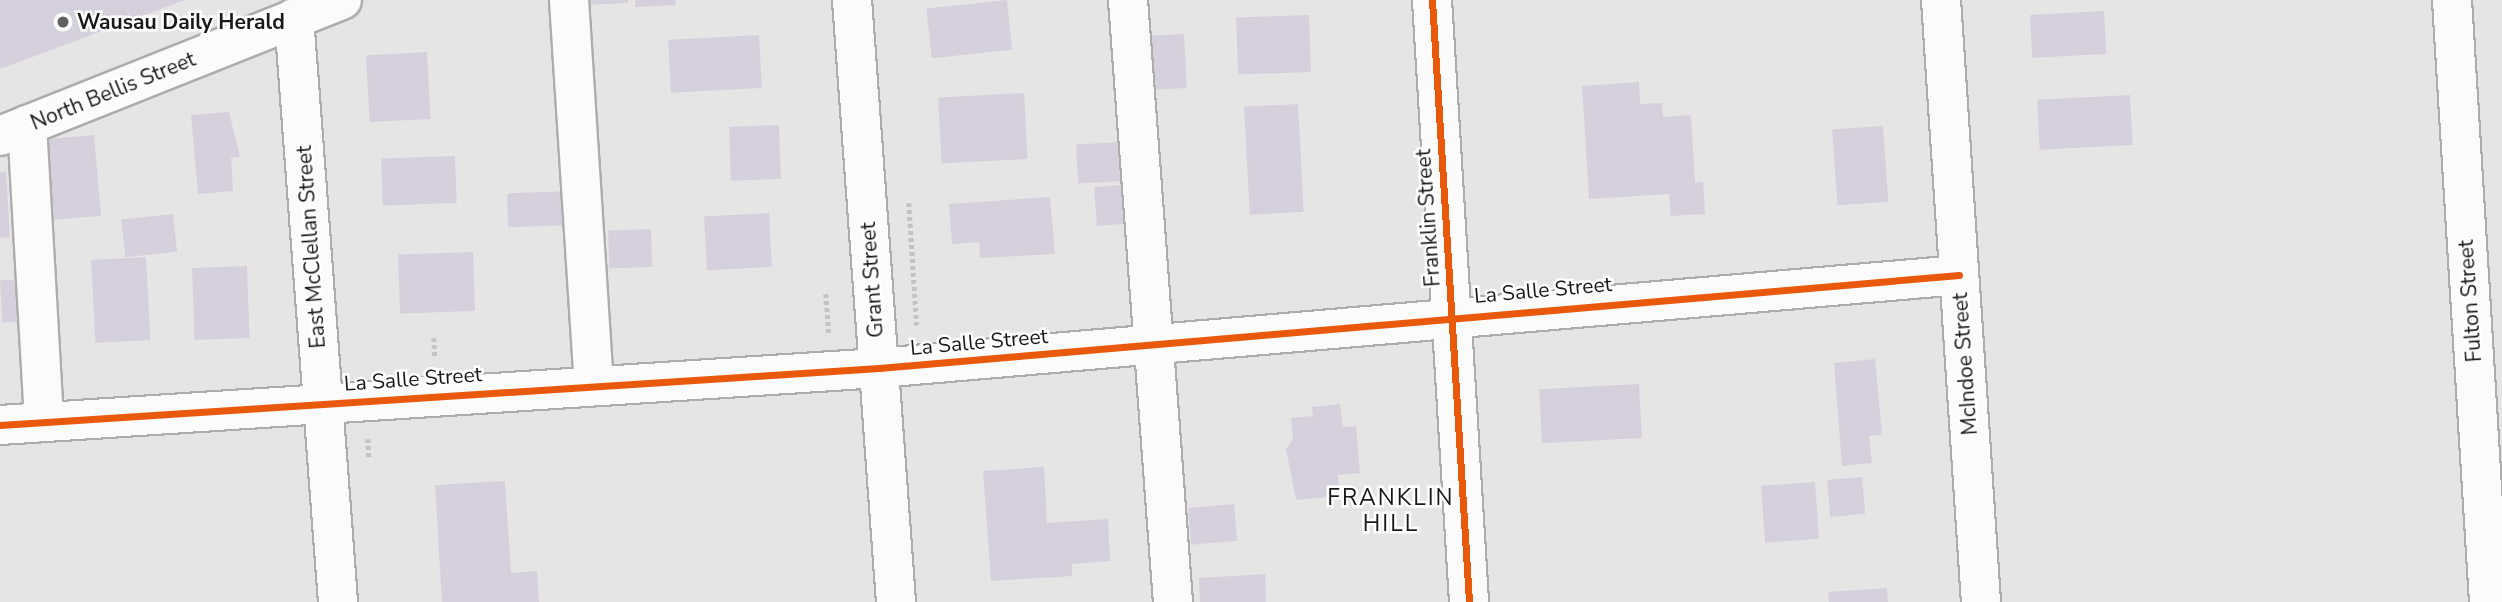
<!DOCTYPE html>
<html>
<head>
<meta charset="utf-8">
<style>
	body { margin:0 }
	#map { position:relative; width:2502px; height:602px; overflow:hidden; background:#e5e5e6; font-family:"Nunito Sans",sans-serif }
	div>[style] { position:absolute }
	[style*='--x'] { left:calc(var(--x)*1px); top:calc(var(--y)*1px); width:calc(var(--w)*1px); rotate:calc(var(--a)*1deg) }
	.building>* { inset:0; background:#d5d1dc; transform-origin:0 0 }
	.path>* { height:4.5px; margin-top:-2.25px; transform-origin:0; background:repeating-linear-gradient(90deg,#c3c3c4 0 3.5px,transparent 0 7px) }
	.roads { filter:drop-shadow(2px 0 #adadae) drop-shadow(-2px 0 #adadae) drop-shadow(0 2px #adadae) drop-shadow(0 -2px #adadae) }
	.minor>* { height:38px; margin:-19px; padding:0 19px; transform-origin:19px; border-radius:19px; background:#fbfbfb }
	.cycleway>* { height:7px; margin:-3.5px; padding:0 3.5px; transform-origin:3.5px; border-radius:3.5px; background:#e8590c }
	.dots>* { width:19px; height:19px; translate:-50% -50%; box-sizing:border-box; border:4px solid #fff; border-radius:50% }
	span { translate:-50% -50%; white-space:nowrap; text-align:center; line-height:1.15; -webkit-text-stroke:5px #fff; paint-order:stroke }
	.poi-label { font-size:21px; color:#181819; font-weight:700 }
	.left { translate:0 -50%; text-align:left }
	.street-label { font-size:21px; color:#181819 }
	.neighbourhood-label { font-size:23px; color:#181819; letter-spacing:2px }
</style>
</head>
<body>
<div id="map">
	<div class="building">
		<i style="clip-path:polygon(0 0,185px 0,0 69px)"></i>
		<i style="clip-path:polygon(584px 0,628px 0,628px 3px,584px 5px)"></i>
		<i style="clip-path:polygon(635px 0,675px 0,676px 5px,635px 7px)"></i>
		<i style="left:1007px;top:0;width:50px;height:81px;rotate:84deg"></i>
		<i style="left:2104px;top:11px;width:43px;height:74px;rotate:87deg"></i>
		<i style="left:1309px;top:15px;width:57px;height:73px;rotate:88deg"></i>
		<i style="left:1184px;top:34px;width:54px;height:35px;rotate:87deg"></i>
		<i style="left:759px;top:35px;width:53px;height:91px;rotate:87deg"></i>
		<i style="left:427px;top:52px;width:67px;height:61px;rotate:87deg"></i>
		<i style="clip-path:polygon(1639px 82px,1640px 104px,1662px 103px,1663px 117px,1691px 115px,1695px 183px,1703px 182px,1705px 214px,1671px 216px,1669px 194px,1589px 199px,1582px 86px)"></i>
		<i style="left:1024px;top:93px;width:66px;height:86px;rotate:87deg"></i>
		<i style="left:2130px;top:95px;width:50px;height:93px;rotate:87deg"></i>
		<i style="left:1298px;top:104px;width:108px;height:54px;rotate:87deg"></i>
		<i style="clip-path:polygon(229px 112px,240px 157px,231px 158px,233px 191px,198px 194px,191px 115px)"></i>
		<i style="left:779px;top:125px;width:54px;height:50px;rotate:88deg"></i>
		<i style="left:1883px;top:126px;width:76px;height:51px;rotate:86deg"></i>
		<i style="left:94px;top:135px;width:81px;height:47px;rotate:85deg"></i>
		<i style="left:1123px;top:142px;width:39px;height:47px;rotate:87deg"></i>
		<i style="left:455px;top:156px;width:47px;height:74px;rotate:88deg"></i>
		<i style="clip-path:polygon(0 172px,6px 172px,10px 237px,0 238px)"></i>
		<i style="left:1136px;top:184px;width:39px;height:42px;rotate:86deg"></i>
		<i style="left:572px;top:191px;width:34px;height:65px;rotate:88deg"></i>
		<i style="clip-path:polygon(1050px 197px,1055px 254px,980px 258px,979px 242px,952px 244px,949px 204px)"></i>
		<i style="left:769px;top:213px;width:54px;height:65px;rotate:87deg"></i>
		<i style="left:173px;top:214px;width:38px;height:52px;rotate:84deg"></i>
		<i style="left:651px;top:229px;width:38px;height:43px;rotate:88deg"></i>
		<i style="left:473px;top:252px;width:59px;height:75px;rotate:88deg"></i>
		<i style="left:146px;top:257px;width:83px;height:55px;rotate:87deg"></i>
		<i style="left:247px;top:266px;width:72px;height:55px;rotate:88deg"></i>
		<i style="left:29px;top:279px;width:42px;height:29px;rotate:87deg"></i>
		<i style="clip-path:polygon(1875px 359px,1882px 435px,1869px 436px,1872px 463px,1842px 466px,1834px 363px)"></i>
		<i style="left:1639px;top:384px;width:54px;height:100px;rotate:87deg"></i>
		<i style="clip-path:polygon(1340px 404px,1343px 427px,1356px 426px,1360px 473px,1338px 475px,1339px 496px,1296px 500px,1286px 449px,1293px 439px,1291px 418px,1313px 416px,1312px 407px)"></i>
		<i style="clip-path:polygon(1044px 467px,1047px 523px,1108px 519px,1110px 561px,1072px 564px,1072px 576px,991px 581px,983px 471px)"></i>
		<i style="left:1862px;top:477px;width:37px;height:35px;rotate:85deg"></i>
		<i style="clip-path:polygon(505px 481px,511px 573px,537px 571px,539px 602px,442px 602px,435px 485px)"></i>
		<i style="left:1815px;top:482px;width:57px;height:54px;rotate:86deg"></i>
		<i style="left:1234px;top:504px;width:37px;height:46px;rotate:85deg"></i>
		<i style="clip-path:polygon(1265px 574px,1266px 602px,1200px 602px,1199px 578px)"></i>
		<i style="clip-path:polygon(1887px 588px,1888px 602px,1829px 602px,1828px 592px)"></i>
	</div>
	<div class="path">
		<i style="--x:909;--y:203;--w:125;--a:86.3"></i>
		<i style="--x:826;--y:294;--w:41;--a:85.8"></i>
		<i style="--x:434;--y:338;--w:21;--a:87"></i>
		<i style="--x:368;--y:439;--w:18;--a:87"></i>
	</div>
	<div class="roads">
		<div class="minor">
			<i style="--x:569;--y:0;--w:385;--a:86.3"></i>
			<i style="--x:852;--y:0;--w:604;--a:85.82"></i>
			<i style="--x:1128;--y:0;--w:604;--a:85.73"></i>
			<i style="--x:1432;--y:0;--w:603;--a:86.48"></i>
			<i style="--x:1941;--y:0;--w:603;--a:86.2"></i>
			<i style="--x:2452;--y:0;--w:603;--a:86.48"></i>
			<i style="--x:294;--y:18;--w:586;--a:85.69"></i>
			<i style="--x:27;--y:125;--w:297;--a:86.7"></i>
			<i style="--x:0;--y:136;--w:368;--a:-21.7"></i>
			<i style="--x:0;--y:425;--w:881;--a:-3.71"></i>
			<i style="--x:879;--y:368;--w:1084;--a:-4.92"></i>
		</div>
	</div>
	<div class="cycleway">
		<i style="--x:1432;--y:0;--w:603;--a:86.48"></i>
		<i style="--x:0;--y:425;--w:881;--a:-3.71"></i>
		<i style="--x:879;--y:368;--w:1084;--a:-4.92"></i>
	</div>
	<div class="dots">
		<i style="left:63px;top:22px;background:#606061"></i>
	</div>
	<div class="poi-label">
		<span class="left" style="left:77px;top:22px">Wausau Daily Herald</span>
	</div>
	<div class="street-label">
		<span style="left:113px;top:91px;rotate:-22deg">North Bellis Street</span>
		<span style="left:1428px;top:218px;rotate:-94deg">Franklin Street</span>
		<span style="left:311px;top:247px;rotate:-94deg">East McClellan Street</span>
		<span style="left:872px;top:280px;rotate:-94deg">Grant Street</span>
		<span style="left:1543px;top:290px;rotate:-5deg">La Salle Street</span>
		<span style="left:2470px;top:301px;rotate:-94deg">Fulton Street</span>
		<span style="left:979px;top:342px;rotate:-5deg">La Salle Street</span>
		<span style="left:1965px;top:364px;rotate:-94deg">McIndoe Street</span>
		<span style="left:413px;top:379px;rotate:-4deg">La Salle Street</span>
	</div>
	<div class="neighbourhood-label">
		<span style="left:1391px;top:511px">FRANKLIN<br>HILL</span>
	</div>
</div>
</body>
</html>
